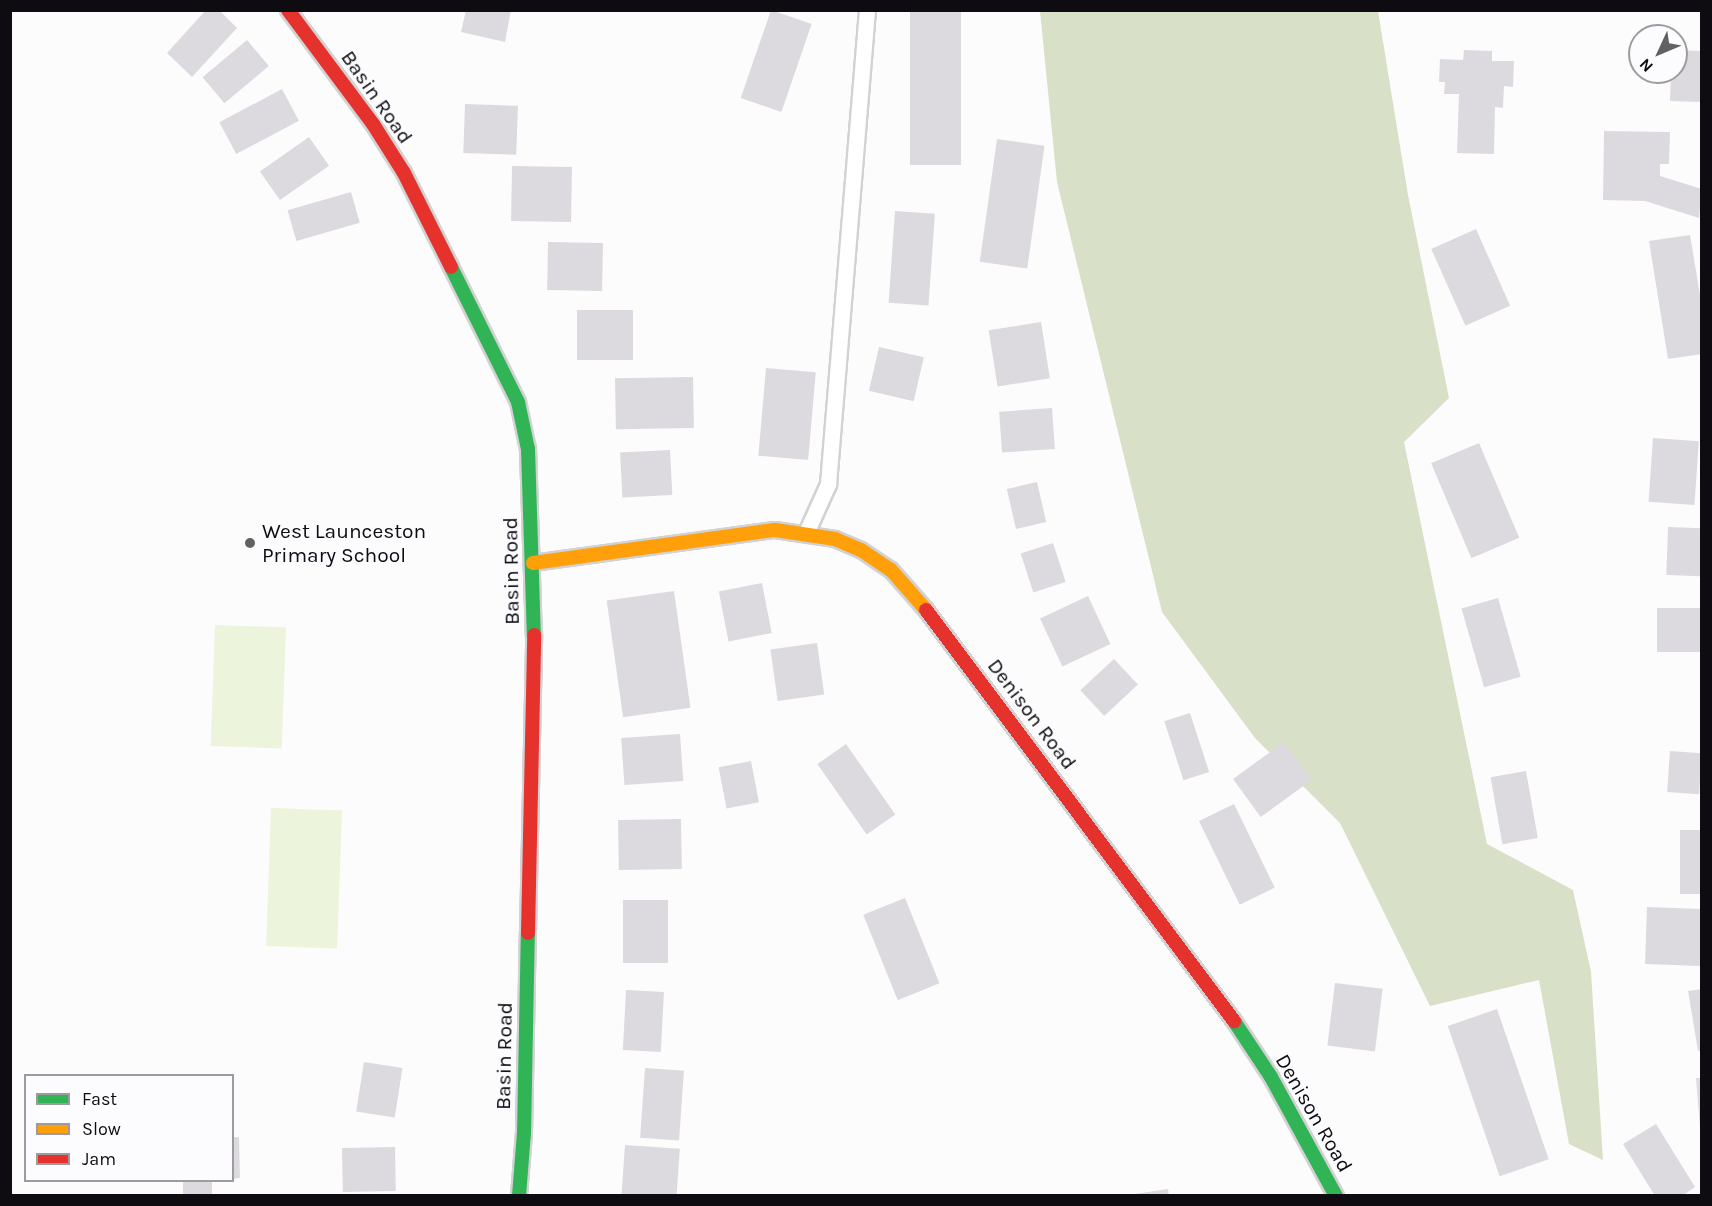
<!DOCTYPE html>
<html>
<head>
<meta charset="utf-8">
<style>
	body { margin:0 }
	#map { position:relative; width:1712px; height:1206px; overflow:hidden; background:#fcfcfd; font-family:Karla,sans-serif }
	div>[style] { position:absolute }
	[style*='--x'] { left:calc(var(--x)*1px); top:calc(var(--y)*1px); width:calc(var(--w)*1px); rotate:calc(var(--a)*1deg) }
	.green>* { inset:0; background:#ecf4db; transform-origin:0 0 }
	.forest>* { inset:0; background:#d8e0c7 }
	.building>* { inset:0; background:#dcdade; transform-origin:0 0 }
	.roads { filter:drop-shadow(2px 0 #d2d2d4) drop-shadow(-2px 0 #d2d2d4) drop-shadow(0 2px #d2d2d4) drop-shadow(0 -2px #d2d2d4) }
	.lane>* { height:15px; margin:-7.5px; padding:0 7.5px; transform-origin:7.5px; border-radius:7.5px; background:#fff }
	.fast>* { height:14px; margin:-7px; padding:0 7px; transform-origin:7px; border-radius:7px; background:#30b455 }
	.slow>* { height:14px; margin:-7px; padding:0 7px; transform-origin:7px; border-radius:7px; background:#ff9f0a }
	.jam>* { height:14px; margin:-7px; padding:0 7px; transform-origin:7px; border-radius:7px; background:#e5322d }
	.dots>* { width:16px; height:16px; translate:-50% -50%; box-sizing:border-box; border:3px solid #fcfbfe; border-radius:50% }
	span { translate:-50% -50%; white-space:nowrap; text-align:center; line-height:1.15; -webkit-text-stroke:6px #fcfbfe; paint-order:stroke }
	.street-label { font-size:21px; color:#0e0c10 }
	.poi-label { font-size:21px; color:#0e0c10 }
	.left { translate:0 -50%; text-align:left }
	.frame { position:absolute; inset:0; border:12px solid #0e0c10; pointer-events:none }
	.legend { position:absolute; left:24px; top:1074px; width:210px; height:108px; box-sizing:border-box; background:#fcfbfe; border:2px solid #9d9b9f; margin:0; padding:8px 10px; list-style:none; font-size:18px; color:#0e0c10 }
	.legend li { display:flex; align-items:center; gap:12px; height:30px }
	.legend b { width:30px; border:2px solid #9d9b9f }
	.north { position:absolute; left:1628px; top:24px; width:60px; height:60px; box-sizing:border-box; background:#fcfbfe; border:2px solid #9d9b9f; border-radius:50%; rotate:226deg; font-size:16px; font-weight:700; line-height:24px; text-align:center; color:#0e0c10 }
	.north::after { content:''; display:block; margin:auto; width:21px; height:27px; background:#616063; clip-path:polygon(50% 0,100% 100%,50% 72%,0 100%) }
</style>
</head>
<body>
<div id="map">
	<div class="green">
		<i style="left:215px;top:625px;width:71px;height:121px;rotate:2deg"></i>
		<i style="left:271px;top:808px;width:71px;height:138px;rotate:2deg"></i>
	</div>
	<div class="forest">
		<i style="clip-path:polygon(1040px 11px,1378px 11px,1408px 195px,1449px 398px,1404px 442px,1487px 844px,1573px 890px,1591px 972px,1603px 1160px,1569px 1144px,1539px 980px,1430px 1006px,1340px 823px,1255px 738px,1162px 612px,1057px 182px)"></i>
	</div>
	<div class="building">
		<i style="clip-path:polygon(206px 10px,219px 10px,237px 28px,192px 77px,167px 53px)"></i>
		<i style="clip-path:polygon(466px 10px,511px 10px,505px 42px,461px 32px)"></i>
		<i style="left:771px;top:10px;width:43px;height:93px;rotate:19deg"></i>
		<i style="left:910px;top:10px;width:51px;height:155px"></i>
		<i style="left:247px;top:40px;width:34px;height:58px;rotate:50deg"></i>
		<i style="clip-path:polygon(1464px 50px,1492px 51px,1492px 61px,1514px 61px,1513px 87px,1504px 86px,1503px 108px,1495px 107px,1494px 154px,1457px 153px,1459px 94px,1444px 94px,1445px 82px,1439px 82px,1440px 59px,1463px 60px)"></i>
		<i style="clip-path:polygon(1676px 50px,1702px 51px,1702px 102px,1670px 101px,1671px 72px,1676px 72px)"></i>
		<i style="left:282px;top:89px;width:36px;height:71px;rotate:62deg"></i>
		<i style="left:465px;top:104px;width:53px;height:49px;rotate:2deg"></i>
		<i style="clip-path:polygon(1604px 131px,1670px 132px,1669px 164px,1660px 164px,1660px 176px,1702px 189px,1699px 218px,1645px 201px,1603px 200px)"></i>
		<i style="left:309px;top:137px;width:35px;height:60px;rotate:55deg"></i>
		<i style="left:997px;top:139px;width:48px;height:124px;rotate:8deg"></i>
		<i style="left:512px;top:166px;width:60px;height:55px;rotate:1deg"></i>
		<i style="left:351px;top:192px;width:32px;height:66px;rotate:74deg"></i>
		<i style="left:895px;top:211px;width:40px;height:92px;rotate:4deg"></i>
		<i style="left:1476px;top:229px;width:84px;height:49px;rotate:66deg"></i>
		<i style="clip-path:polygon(1690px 235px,1702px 307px,1702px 354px,1668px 359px,1649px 241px)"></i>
		<i style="left:548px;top:242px;width:55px;height:48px;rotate:1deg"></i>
		<i style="left:577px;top:310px;width:56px;height:50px"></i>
		<i style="left:1041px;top:322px;width:57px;height:53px;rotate:81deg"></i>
		<i style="left:879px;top:347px;width:46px;height:45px;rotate:13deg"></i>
		<i style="left:766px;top:368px;width:50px;height:88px;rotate:5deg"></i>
		<i style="left:693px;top:377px;width:51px;height:78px;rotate:89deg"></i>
		<i style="left:1052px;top:408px;width:41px;height:53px;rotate:86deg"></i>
		<i style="left:1653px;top:438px;width:46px;height:64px;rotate:4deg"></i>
		<i style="left:1479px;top:443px;width:103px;height:52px;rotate:67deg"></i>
		<i style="left:670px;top:450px;width:45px;height:50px;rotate:87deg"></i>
		<i style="left:1037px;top:482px;width:41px;height:31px;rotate:77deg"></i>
		<i style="left:1668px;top:527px;width:34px;height:48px;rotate:2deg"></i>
		<i style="left:1053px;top:543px;width:41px;height:34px;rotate:72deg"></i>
		<i style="left:762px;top:583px;width:51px;height:44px;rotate:79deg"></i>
		<i style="left:674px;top:591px;width:118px;height:68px;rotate:82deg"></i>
		<i style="left:1088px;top:596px;width:53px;height:53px;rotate:65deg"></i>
		<i style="left:1498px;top:598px;width:82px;height:38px;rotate:74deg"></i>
		<i style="left:1702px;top:608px;width:44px;height:45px;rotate:90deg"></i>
		<i style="left:817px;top:643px;width:52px;height:47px;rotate:82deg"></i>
		<i style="left:1114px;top:659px;width:35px;height:46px;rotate:47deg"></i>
		<i style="left:1190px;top:713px;width:62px;height:27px;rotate:72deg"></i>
		<i style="left:680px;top:734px;width:47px;height:59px;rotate:86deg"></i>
		<i style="left:1284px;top:742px;width:47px;height:63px;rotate:54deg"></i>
		<i style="left:846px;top:744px;width:86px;height:35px;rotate:55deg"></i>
		<i style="left:1670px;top:751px;width:32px;height:41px;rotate:4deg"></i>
		<i style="left:751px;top:761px;width:42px;height:33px;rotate:79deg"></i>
		<i style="left:1526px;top:771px;width:68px;height:36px;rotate:80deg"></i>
		<i style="left:1234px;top:804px;width:93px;height:39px;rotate:64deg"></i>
		<i style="left:681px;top:819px;width:50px;height:63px;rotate:89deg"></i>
		<i style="left:1702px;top:830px;width:64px;height:22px;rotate:90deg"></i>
		<i style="left:905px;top:898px;width:92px;height:45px;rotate:68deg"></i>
		<i style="left:623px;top:900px;width:45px;height:63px"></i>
		<i style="left:1647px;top:907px;width:55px;height:57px;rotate:2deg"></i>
		<i style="left:1335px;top:983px;width:48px;height:63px;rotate:7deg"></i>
		<i style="clip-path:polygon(1702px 989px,1702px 1050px,1698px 1051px,1688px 991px)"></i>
		<i style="left:626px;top:990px;width:38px;height:60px;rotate:3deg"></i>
		<i style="left:1497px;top:1009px;width:159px;height:52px;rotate:71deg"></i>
		<i style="left:364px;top:1062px;width:39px;height:50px;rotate:9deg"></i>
		<i style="left:645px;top:1068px;width:39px;height:70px;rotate:4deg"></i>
		<i style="clip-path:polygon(1696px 1078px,1702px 1078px,1702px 1128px,1700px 1128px)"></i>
		<i style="clip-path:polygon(1656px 1124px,1695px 1187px,1682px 1196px,1655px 1196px,1623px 1144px)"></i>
		<i style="clip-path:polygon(232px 1137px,239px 1137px,240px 1178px,232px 1179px)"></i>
		<i style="left:625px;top:1145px;width:55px;height:51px;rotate:4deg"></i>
		<i style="left:395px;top:1147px;width:44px;height:53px;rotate:89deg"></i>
		<i style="left:183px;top:1180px;width:29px;height:16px"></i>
		<i style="clip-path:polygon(1168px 1189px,1169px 1196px,1135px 1196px,1135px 1194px)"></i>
	</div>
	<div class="roads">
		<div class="lane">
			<i style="--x:806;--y:533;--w:54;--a:-65.8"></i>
			<i style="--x:828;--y:484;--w:476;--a:-85.3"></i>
		</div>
		<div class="fast">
			<i style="--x:451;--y:267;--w:151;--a:63.6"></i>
			<i style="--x:518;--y:402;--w:48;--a:78"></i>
			<i style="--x:528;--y:449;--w:186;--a:88.2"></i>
			<i style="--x:1234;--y:1021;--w:67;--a:56.5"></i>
			<i style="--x:1271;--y:1077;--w:136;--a:61.4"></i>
			<i style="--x:519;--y:1196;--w:63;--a:-85.5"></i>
			<i style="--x:524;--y:1133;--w:200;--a:-88.9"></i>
		</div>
		<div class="slow">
			<i style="--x:533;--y:563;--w:244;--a:-7.8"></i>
			<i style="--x:775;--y:530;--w:61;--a:8.5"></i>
			<i style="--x:835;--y:539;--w:28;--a:23"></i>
			<i style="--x:861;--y:550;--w:36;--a:34"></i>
			<i style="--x:891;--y:570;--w:53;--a:48.8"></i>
		</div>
		<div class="jam">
			<i style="--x:288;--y:10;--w:142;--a:53.3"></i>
			<i style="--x:373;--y:124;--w:58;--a:57.7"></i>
			<i style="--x:404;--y:173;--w:105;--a:63.4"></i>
			<i style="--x:926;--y:610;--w:514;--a:53.15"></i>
			<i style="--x:528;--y:933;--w:298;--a:-88.8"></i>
		</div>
	</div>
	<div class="dots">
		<i style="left:250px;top:543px;background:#616063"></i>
	</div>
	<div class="street-label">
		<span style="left:377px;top:97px;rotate:55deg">Basin Road</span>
		<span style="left:511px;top:571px;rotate:-91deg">Basin Road</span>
		<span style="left:1032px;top:714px;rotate:53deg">Denison Road</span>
		<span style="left:504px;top:1056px;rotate:-89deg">Basin Road</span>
		<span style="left:1314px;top:1113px;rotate:60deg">Denison Road</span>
	</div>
	<div class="poi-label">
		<span class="left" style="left:262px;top:543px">West Launceston<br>Primary School</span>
	</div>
	<div class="frame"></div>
	<ul class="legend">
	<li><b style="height:8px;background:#30b455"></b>Fast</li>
	<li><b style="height:8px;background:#ff9f0a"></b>Slow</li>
	<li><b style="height:8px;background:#e5322d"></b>Jam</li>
	</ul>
	<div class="north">N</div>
</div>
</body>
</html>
